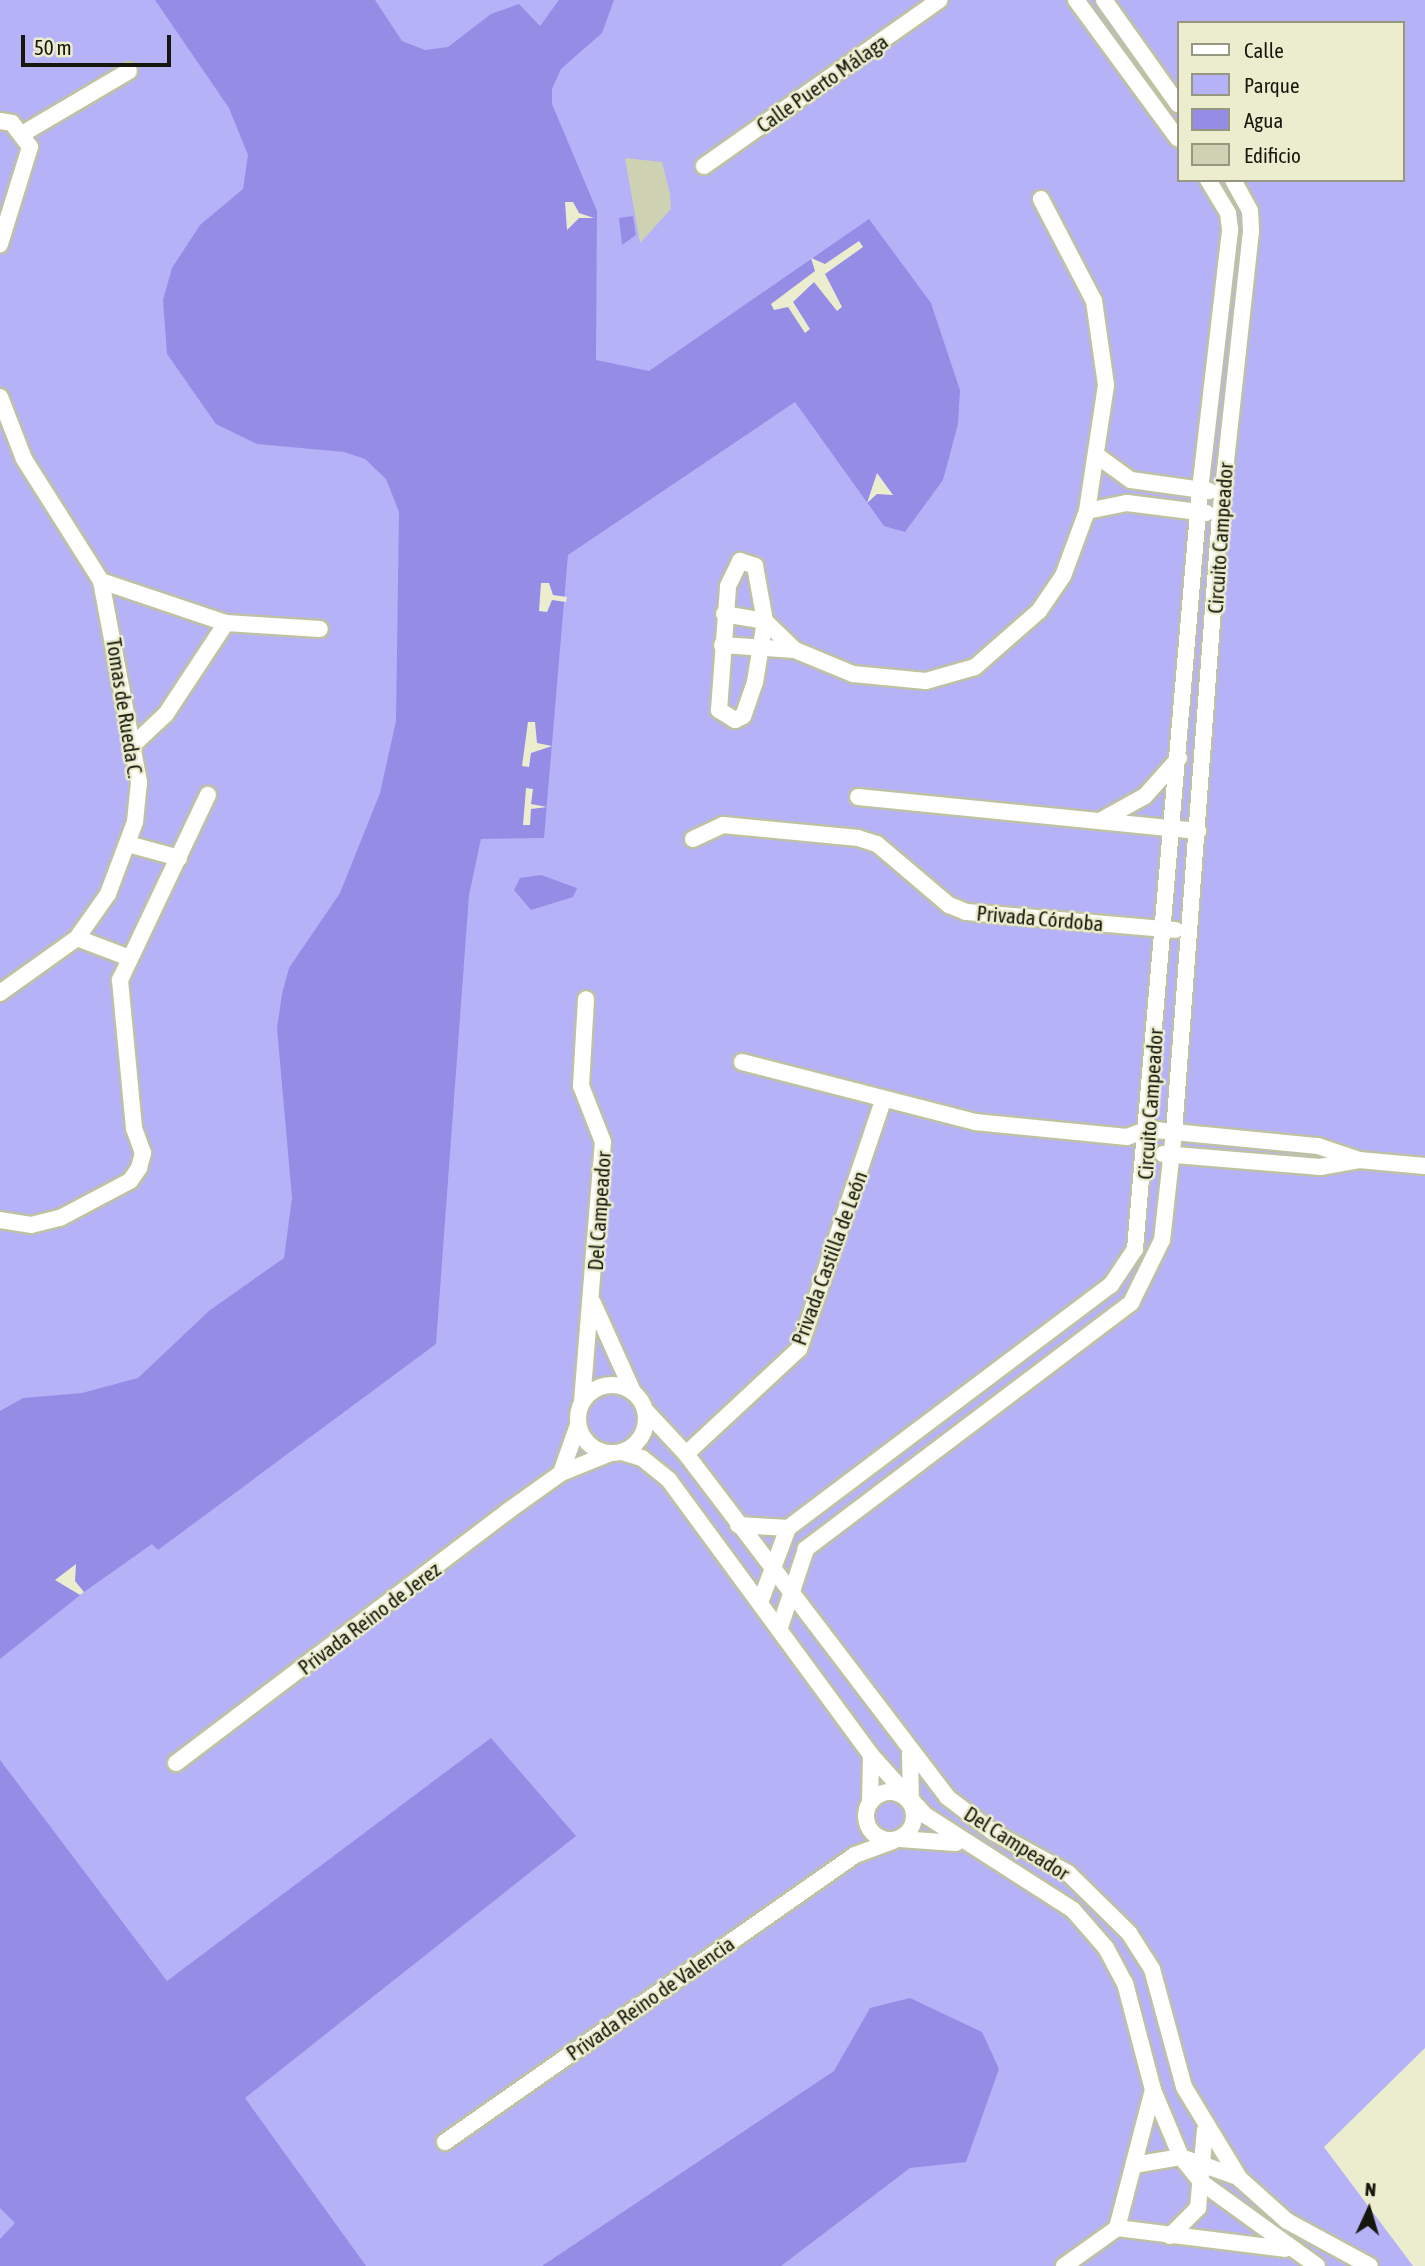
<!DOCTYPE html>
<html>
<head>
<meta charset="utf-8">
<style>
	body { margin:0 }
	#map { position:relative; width:1425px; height:2266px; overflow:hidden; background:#ebedce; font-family:"Asap Condensed",sans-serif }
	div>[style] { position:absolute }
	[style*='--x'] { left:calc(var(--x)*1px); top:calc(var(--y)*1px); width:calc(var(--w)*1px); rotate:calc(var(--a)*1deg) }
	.green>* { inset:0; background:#b6b2f8 }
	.water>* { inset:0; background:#958de5 }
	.pier>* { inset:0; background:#ebedce }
	.building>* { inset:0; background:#ced1b2 }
	.roads { filter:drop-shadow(2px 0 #bfc1a3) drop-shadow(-2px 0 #bfc1a3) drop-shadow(0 2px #bfc1a3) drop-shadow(0 -2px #bfc1a3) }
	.street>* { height:16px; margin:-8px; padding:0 8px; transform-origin:8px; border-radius:8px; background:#fff }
	.street>.ring { margin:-8px; padding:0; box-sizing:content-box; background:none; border:16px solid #fff; border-radius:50% }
	span { translate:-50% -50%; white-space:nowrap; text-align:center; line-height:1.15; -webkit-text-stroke:5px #ebedce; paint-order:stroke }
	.street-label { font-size:21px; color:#16170c }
	.legend { position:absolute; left:1177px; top:21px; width:228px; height:161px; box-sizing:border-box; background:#ebedce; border:2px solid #969780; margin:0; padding:9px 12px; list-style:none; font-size:21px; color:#16170c }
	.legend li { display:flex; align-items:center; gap:14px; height:35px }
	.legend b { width:35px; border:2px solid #969780 }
	.north { position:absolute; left:1334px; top:2175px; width:70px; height:70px; -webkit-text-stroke:5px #ebedce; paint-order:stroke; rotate:4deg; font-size:19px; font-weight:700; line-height:28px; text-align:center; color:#16170c }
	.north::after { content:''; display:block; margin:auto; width:24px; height:32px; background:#16170c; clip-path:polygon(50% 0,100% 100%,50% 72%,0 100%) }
	.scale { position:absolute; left:21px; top:35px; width:150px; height:32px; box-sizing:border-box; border:4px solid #16170c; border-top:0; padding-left:9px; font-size:21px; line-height:24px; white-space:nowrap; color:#16170c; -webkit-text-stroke:5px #ebedce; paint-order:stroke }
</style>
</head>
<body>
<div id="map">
	<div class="green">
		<i style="clip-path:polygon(evenodd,0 0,1425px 0,1425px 2048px,1324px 2147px,1413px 2266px,0 2266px,0 0,1178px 23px,1402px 23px,1402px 180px,1178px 180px,1178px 23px)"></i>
	</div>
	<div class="water">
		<i style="clip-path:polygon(155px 0,375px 0,402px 41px,425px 50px,448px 47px,491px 14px,519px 4px,540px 26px,559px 0,614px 0,602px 33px,561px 69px,552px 89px,552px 104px,597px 211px,596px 360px,649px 371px,869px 219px,931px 303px,960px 390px,958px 424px,943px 480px,905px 532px,884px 526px,795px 402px,568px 555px,544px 838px,481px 839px,469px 895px,436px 1344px,158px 1550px,152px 1544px,84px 1592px,0 1659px,0 1411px,23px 1398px,82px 1393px,138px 1378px,210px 1310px,284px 1258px,292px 1198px,277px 1028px,282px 994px,289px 968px,340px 893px,380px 793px,396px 721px,399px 512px,386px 479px,365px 459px,344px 452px,257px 444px,216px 424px,167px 354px,163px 300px,172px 268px,200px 225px,243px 189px,248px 155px,229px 108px)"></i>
		<i style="clip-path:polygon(633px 216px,636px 235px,622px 245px,619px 218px)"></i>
		<i style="clip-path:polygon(541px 875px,577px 888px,573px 897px,531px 910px,514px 890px,520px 878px)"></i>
		<i style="clip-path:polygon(491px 1738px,576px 1836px,245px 2098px,366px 2266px,0 2266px,0 2239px,15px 2223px,0 2208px,0 1760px,167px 1981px)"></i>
		<i style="clip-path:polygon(910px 1998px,982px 2032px,999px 2069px,966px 2162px,910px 2168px,781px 2266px,542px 2266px,834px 2071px,870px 2008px)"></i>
	</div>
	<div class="pier">
		<i style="clip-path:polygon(565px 202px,573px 202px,579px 213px,594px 218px,579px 218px,567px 230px)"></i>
		<i style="clip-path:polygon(859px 241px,863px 247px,825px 274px,842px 307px,837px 311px,814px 282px,793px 302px,810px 329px,805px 333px,788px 307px,774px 310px,771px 304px,815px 271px,811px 258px,825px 264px)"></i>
		<i style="clip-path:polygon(877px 473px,893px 495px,877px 494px,867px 503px)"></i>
		<i style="clip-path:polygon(541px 583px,549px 583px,553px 595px,567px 597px,566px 602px,552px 600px,547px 612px,539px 611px)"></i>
		<i style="clip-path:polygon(528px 722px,535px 722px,537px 743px,552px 746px,531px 753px,529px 767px,522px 766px)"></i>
		<i style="clip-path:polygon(526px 788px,533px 789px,531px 804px,547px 807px,531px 809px,530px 825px,523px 825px)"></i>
		<i style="clip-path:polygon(76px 1564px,75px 1581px,84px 1592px,80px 1595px,55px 1580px)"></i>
	</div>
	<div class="building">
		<i style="clip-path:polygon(625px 158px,662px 162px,670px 194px,671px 209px,640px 243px)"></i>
	</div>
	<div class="roads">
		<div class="street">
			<i style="--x:1076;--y:0;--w:172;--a:53.7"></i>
			<i style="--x:1104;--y:0;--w:128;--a:54.6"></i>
			<i style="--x:0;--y:121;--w:12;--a:9"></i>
			<i style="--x:12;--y:123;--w:30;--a:53"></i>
			<i style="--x:30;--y:147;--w:102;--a:107.2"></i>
			<i style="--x:22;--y:134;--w:124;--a:-30.5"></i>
			<i style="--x:704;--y:166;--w:288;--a:-35.2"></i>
			<i style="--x:1233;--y:180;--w:35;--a:61"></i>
			<i style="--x:1250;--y:211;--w:20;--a:87"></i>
			<i style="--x:1251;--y:231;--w:286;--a:96.2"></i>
			<i style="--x:1220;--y:515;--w:619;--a:94.26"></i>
			<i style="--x:1174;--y:1132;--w:145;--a:5.6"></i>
			<i style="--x:1318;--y:1146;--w:43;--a:18.9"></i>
			<i style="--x:0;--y:397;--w:66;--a:68.8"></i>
			<i style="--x:24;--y:459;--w:144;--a:57.7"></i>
			<i style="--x:101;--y:581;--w:205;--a:79.3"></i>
			<i style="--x:139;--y:782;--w:40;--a:95.7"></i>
			<i style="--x:135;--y:822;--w:77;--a:110.6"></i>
			<i style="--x:108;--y:894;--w:54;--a:125.2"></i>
			<i style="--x:77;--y:938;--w:95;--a:144.5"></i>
			<i style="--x:1099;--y:457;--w:39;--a:36"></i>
			<i style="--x:1131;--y:480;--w:79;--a:8"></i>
			<i style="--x:1087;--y:511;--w:41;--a:-11.3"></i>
			<i style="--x:1127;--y:503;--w:80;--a:7.2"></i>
			<i style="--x:740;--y:561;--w:16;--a:18"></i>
			<i style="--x:755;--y:566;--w:56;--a:79.7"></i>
			<i style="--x:765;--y:621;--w:62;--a:99.3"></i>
			<i style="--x:755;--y:682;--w:36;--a:109"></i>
			<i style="--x:743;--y:716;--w:9;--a:153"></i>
			<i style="--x:735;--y:720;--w:19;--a:-148"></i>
			<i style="--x:719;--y:710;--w:124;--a:-85.8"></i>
			<i style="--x:728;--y:586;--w:28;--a:-64"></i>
			<i style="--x:101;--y:581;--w:132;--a:18.6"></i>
			<i style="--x:226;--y:623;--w:94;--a:3.7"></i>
			<i style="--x:724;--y:614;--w:42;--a:9.7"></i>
			<i style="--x:765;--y:621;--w:42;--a:44"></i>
			<i style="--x:795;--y:650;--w:63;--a:22.5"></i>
			<i style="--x:853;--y:674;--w:73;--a:5.5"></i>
			<i style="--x:926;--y:681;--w:51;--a:-15.9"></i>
			<i style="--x:975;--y:667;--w:85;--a:-41.2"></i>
			<i style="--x:1039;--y:611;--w:42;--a:-55.6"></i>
			<i style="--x:1063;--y:576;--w:69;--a:-69.7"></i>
			<i style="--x:1087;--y:511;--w:127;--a:-81.4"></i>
			<i style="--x:1106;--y:385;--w:85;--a:-98.1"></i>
			<i style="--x:1094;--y:301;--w:115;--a:-117.5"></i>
			<i style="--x:722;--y:645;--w:73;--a:3.9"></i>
			<i style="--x:133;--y:745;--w:45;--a:-43.2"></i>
			<i style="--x:166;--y:714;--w:109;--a:-56.6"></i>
			<i style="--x:858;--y:797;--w:342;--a:5.7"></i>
			<i style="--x:1100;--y:821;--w:51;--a:-29.1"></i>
			<i style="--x:1145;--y:796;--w:51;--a:-48.2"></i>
			<i style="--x:693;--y:839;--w:33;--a:-25"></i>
			<i style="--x:723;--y:825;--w:136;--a:5.5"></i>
			<i style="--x:858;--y:838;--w:20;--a:18"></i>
			<i style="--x:877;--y:844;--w:94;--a:40.3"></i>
			<i style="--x:949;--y:905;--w:18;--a:22"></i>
			<i style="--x:966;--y:912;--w:210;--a:4.9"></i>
			<i style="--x:128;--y:844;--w:53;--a:15.4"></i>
			<i style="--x:77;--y:938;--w:57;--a:20.7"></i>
			<i style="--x:742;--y:1062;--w:241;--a:14.4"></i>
			<i style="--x:975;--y:1122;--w:153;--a:5.6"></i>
			<i style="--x:1127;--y:1137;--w:22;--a:-21"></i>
			<i style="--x:1148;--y:1129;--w:26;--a:7"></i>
			<i style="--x:1174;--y:1132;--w:109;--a:96.3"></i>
			<i style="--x:1162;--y:1240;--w:70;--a:116.2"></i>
			<i style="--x:1131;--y:1303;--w:408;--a:142.9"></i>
			<i style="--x:806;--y:1549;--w:82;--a:108.4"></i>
			<i style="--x:1163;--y:1154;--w:158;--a:4.7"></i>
			<i style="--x:1320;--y:1167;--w:40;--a:-10"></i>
			<i style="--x:1359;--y:1160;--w:66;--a:5.2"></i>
			<i style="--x:0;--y:1220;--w:31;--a:9"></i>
			<i style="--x:31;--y:1225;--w:30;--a:-14"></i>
			<i style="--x:60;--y:1218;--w:79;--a:-27.9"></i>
			<i style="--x:130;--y:1181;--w:16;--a:-55"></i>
			<i style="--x:139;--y:1168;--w:16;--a:-75"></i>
			<i style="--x:143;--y:1153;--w:27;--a:-110"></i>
			<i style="--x:134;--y:1128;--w:149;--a:-95.4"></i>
			<i style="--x:120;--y:980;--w:205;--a:-64.6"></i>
			<i style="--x:593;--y:1303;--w:98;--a:65.8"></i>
			<i class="ring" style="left:578px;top:1385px;width:52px;height:52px"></i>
			<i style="--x:582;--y:1402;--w:261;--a:-85.4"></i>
			<i style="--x:603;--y:1142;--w:60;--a:-111.4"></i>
			<i style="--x:581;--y:1086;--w:87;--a:-86.7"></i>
			<i style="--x:645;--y:1410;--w:60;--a:47"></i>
			<i style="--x:686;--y:1454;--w:431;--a:52.7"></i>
			<i style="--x:947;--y:1797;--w:58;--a:37.3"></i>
			<i style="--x:993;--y:1832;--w:85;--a:28.7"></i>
			<i style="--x:1068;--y:1873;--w:86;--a:44.5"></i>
			<i style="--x:1129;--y:1933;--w:43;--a:57.4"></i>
			<i style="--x:1152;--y:1969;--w:122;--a:74.8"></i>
			<i style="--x:1184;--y:2087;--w:108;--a:58.7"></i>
			<i style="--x:1240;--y:2179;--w:63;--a:41.8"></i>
			<i style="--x:1287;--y:2221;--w:94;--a:28.5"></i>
			<i style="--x:622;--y:1452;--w:21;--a:17"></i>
			<i style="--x:642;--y:1458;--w:35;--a:39"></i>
			<i style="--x:669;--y:1480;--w:341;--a:53.7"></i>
			<i style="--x:871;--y:1755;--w:81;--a:48"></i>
			<i style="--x:925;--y:1815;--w:176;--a:32.7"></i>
			<i style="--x:1073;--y:1910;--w:50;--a:49"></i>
			<i style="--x:1106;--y:1948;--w:40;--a:62"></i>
			<i style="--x:1125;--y:1983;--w:111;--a:75.3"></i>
			<i style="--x:1153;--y:2090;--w:73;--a:67.3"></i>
			<i style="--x:1181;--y:2157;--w:32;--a:51"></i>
			<i style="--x:1201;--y:2182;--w:143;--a:35.9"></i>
			<i style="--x:686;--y:1454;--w:154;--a:-42.9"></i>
			<i style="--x:799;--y:1349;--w:262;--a:-71.3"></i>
			<i style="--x:561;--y:1473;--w:51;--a:-70.5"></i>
			<i style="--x:738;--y:1525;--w:50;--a:3.4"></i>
			<i style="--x:761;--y:1600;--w:77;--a:-69.4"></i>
			<i style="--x:788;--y:1528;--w:404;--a:-37"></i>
			<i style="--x:1111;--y:1285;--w:43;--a:-56.3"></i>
			<i style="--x:1135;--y:1249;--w:762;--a:-85.11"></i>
			<i style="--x:1200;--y:490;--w:263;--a:-83.4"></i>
			<i style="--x:1230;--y:229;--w:16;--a:-97"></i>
			<i style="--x:1228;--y:213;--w:39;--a:-121"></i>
			<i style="--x:910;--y:1753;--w:50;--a:88.9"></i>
			<i style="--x:176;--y:1763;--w:417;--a:-37.2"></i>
			<i style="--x:508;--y:1511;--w:65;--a:-35.6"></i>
			<i style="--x:561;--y:1473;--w:54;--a:-21.8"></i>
			<i class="ring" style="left:866px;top:1792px;width:32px;height:32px"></i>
			<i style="--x:870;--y:1803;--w:48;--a:-88.8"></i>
			<i style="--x:899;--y:1839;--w:57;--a:4"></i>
			<i style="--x:445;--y:2142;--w:500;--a:-34.99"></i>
			<i style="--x:855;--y:1855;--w:40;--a:-20.2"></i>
			<i style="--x:1134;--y:2165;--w:48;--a:-9.7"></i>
			<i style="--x:1181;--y:2157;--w:57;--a:19.4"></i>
			<i style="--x:1117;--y:2228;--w:169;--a:7.1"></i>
			<i style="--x:1117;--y:2228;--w:143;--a:-75.4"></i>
			<i style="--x:1170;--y:2236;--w:40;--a:-45"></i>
			<i style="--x:1198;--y:2208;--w:78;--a:-84.9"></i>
			<i style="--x:1064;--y:2266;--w:65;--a:-35.6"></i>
		</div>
	</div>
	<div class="street-label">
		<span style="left:822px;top:83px;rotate:-35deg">Calle Puerto Málaga</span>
		<span style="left:1220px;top:538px;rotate:-86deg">Circuito Campeador</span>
		<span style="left:125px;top:708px;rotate:81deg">Tomas de Rueda C.</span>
		<span style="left:1040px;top:918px;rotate:5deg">Privada Córdoba</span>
		<span style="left:1150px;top:1104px;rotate:-86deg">Circuito Campeador</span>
		<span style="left:599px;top:1211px;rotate:-86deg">Del Campeador</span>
		<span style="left:829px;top:1258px;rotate:-70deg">Privada Castilla de León</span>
		<span style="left:369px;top:1618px;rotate:-37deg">Privada Reino de Jerez</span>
		<span style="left:1017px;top:1843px;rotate:32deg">Del Campeador</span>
		<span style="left:650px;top:1998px;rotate:-35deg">Privada Reino de Valencia</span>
	</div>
	<ul class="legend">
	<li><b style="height:9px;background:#fff"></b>Calle</li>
	<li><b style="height:19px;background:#b6b2f8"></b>Parque</li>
	<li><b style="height:19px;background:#958de5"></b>Agua</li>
	<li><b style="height:19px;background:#ced1b2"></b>Edificio</li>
	</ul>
	<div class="north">N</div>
	<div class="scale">50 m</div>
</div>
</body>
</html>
